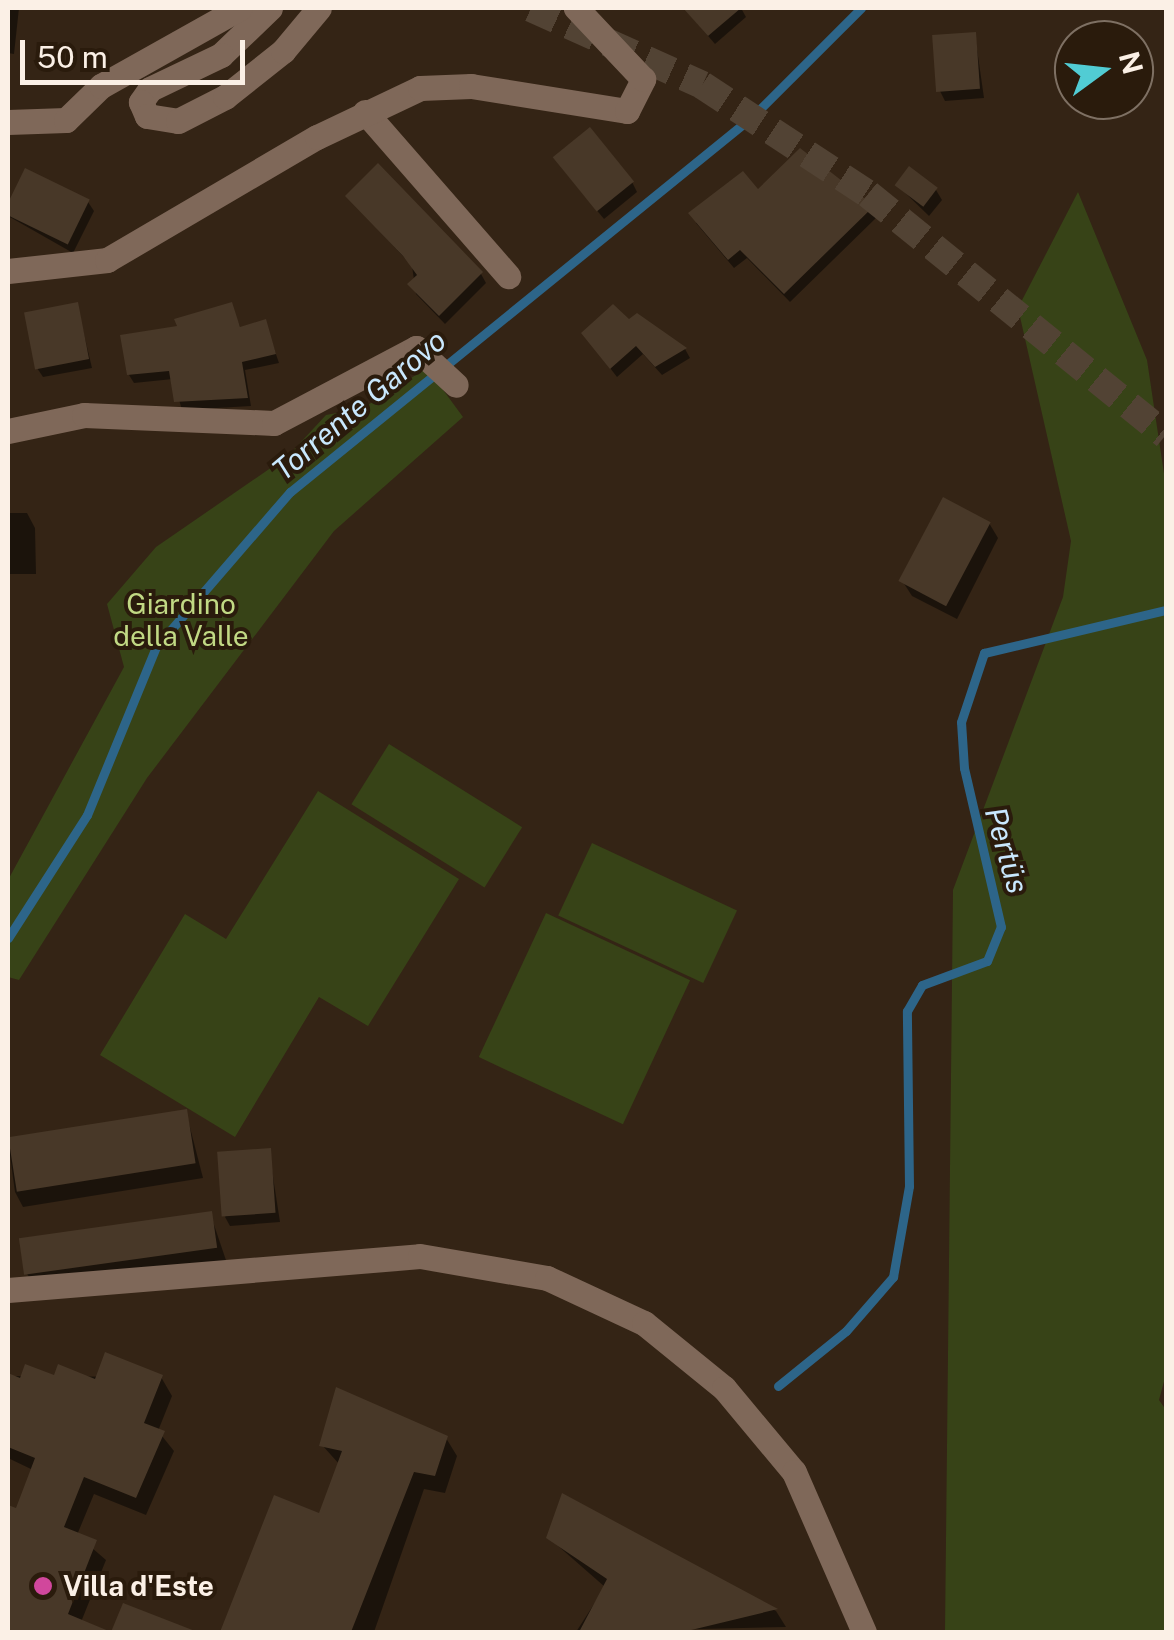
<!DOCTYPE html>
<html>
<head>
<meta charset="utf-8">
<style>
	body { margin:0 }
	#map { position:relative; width:1174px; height:1640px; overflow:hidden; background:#342415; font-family:"Public Sans",sans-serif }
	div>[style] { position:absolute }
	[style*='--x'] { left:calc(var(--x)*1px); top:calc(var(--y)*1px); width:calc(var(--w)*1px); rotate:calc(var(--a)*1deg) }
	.green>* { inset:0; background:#374317; transform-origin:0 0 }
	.shadow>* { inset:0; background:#0007 }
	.stream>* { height:9px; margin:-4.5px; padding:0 4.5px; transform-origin:4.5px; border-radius:4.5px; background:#2d6589 }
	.building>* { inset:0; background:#483828; transform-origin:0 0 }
	.trunk-tunnel>* { height:28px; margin-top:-14px; transform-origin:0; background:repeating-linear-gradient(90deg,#524334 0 28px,transparent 0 42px) }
	.minor>* { height:25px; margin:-12.5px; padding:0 12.5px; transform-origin:12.5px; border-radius:12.5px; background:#7f6859 }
	.tertiary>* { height:25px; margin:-12.5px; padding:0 12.5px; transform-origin:12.5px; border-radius:12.5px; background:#7f6859 }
	.dots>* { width:28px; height:28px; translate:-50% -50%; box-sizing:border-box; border:5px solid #2a1b0c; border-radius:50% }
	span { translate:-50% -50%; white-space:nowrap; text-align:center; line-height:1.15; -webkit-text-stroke:8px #2a1b0c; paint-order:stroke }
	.park-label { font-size:28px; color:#c1d984 }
	.poi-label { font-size:28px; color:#fbf0e6; font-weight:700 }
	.left { translate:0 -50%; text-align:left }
	.water-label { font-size:30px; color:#c9e8fe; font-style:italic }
	.frame { position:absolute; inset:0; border:10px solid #fbf0e6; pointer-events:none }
	.north { position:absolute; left:1054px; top:20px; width:100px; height:100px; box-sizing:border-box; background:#2a1b0c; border:2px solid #7e7063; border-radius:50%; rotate:75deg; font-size:28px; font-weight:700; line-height:40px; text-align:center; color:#fbf0e6 }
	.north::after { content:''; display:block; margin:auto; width:35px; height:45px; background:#51ccd4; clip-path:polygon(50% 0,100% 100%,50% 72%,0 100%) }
	.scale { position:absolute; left:20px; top:40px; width:225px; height:45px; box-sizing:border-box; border:5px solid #fbf0e6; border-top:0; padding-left:12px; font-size:30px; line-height:35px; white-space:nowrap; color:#fbf0e6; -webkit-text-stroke:8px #2a1b0c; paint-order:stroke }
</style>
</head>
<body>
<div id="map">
	<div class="green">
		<i style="clip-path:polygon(1078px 192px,1147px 360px,1166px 487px,1166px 1374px,1159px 1400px,1166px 1410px,1166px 1632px,945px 1632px,953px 890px,1063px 597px,1071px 541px,1018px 308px)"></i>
		<i style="clip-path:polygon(427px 368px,463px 417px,334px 531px,147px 778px,19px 980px,8px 977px,8px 880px,124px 667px,107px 604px,156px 547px,288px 456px,326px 415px,363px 408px)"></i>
		<i style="left:389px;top:744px;width:157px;height:71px;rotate:32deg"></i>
		<i style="clip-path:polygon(318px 791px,459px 879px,368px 1026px,319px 997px,235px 1137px,100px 1055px,185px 914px,226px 939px)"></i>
		<i style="left:592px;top:843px;width:160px;height:80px;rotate:25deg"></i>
		<i style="left:546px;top:913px;width:159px;height:159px;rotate:25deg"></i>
	</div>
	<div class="shadow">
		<i style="clip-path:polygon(8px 8px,19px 8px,14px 54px,8px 53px)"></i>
		<i style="clip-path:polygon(684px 8px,741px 8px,746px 17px,715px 44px)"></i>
		<i style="clip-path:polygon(975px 35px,984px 98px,945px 101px,940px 91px)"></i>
		<i style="clip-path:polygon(561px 167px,632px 182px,637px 192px,604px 219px)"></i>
		<i style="clip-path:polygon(26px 171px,88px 202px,94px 211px,73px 253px,8px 216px)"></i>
		<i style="clip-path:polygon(896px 184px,936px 190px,942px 200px,929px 216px)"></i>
		<i style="clip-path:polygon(758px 193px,872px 208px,877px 217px,790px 302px,747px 258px,734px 268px,696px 223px)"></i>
		<i style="clip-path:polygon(348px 197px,481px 274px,486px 283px,445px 324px,416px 294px,412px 266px)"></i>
		<i style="clip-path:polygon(77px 305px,92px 368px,43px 377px,37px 368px)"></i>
		<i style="clip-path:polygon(231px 305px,241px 329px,265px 322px,279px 363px,245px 370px,251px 406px,182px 410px,173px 379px,134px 383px,129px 375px,180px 329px)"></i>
		<i style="clip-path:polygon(637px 316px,685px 349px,690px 358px,662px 375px,643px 354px,617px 377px,590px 342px)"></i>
		<i style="clip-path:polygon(8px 513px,27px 513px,35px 528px,36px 574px,8px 574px)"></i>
		<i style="clip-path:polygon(989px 523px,998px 538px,957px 619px,912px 596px,903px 582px)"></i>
		<i style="clip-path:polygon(186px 1112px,203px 1178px,23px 1207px,15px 1192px,8px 1141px)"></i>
		<i style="clip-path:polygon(269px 1151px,280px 1222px,230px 1226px,225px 1217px)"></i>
		<i style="clip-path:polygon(210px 1213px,231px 1275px,42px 1299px,26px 1272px)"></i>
		<i style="clip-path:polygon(8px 1376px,161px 1377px,172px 1396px,158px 1431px,174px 1451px,146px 1515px,94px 1494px,77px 1535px,106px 1560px,81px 1622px,108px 1632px,8px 1632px,8px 1508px,17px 1511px,33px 1470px,8px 1458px)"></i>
		<i style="clip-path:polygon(446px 1438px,457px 1456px,445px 1493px,424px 1489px,374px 1632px,223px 1632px,275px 1499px,320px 1516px,340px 1465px,322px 1445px)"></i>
		<i style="clip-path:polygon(563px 1497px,776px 1611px,786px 1627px,576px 1632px,605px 1587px,549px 1538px)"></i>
	</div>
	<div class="stream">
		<i style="--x:8;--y:938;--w:146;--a:-57.3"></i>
		<i style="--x:87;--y:815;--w:182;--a:-67.7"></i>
		<i style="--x:156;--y:647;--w:205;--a:-49.2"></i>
		<i style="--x:290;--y:492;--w:596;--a:-39.08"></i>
		<i style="--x:753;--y:116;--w:153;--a:-45"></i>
		<i style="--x:778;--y:1386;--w:87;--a:-39"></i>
		<i style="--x:846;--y:1331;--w:72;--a:-49"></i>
		<i style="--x:893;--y:1277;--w:92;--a:-80"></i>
		<i style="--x:909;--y:1186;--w:175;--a:-90.7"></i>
		<i style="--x:907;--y:1011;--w:30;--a:-60"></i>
		<i style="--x:922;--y:985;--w:69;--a:-20.3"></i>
		<i style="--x:987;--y:961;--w:37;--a:-68"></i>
		<i style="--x:1001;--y:927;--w:163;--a:-103.1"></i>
		<i style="--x:964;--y:768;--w:46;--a:-93.7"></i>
		<i style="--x:961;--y:722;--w:73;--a:-71.6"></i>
		<i style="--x:984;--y:653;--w:187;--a:-13.3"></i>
	</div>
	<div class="building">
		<i style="clip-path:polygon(683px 8px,741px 8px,708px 36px)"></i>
		<i style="left:976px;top:32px;width:57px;height:44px;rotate:86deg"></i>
		<i style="left:590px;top:127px;width:70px;height:48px;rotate:51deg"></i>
		<i style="clip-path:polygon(800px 148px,874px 206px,784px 294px,740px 250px,728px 260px,688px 213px,743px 171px,758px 189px)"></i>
		<i style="clip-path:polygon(378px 163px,483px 272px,439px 316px,407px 284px,417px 275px,403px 256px,345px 196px)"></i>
		<i style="left:909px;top:166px;width:36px;height:24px;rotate:37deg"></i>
		<i style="left:25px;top:168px;width:72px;height:50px;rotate:26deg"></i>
		<i style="left:78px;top:302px;width:58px;height:55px;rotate:79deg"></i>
		<i style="clip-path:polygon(232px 302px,240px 327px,266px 319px,276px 354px,242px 362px,248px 398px,174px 402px,169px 371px,127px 375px,120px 335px,177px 326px,174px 319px)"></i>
		<i style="clip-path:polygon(613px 304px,629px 319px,637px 313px,687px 348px,655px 367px,636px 346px,610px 369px,581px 333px)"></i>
		<i style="left:943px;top:497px;width:54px;height:95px;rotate:28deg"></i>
		<i style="left:187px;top:1109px;width:55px;height:181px;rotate:81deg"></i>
		<i style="left:271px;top:1148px;width:65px;height:54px;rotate:86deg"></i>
		<i style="left:212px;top:1211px;width:37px;height:195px;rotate:82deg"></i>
		<i style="clip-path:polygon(105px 1352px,163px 1375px,144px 1423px,165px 1431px,136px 1498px,84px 1477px,64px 1527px,97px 1540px,68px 1614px,111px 1632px,8px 1632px,8px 1505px,16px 1508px,35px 1458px,8px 1447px,8px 1373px,20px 1378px,25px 1364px,54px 1375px,58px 1364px,95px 1379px)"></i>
		<i style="clip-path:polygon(336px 1387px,448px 1436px,435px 1476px,414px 1472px,351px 1632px,220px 1632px,274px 1495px,319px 1513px,342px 1451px,319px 1446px)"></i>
		<i style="clip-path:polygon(562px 1493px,666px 1549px,778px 1609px,683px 1632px,579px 1632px,607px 1579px,546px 1538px)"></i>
		<i style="clip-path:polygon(123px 1603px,195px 1631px,195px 1632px,111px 1632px)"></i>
	</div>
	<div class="trunk-tunnel">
		<i style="--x:531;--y:8;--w:188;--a:24.2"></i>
		<i style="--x:702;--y:85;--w:199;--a:33.3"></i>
		<i style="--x:868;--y:194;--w:383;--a:39"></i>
	</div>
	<div class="minor">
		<i style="--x:270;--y:8;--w:68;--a:136.2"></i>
		<i style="--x:221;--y:55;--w:79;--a:154.4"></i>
		<i style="--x:150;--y:89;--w:16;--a:125"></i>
		<i style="--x:141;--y:102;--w:15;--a:67"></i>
		<i style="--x:147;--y:116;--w:31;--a:9"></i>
		<i style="--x:178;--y:121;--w:53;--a:-27.1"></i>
		<i style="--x:225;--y:97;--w:74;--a:-38.4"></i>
		<i style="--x:283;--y:51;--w:56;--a:-50.1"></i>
		<i style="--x:365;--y:112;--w:218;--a:48.9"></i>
		<i style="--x:8;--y:122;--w:58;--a:-2"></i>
		<i style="--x:66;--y:120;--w:49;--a:-44.2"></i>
		<i style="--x:101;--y:86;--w:159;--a:-29.3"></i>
		<i style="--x:8;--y:271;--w:100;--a:-6.3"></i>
		<i style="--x:107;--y:260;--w:243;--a:-30.4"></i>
		<i style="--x:317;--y:137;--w:114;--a:-25.4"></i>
		<i style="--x:420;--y:88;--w:51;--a:-2.2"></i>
		<i style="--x:471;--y:86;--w:158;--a:9.1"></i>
		<i style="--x:627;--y:111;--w:36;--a:-63"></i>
		<i style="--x:643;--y:79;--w:98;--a:-133.3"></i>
		<i style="--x:8;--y:431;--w:78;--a:-11.9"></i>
		<i style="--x:84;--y:415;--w:190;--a:2.4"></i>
		<i style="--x:274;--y:423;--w:161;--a:-27.8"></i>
		<i style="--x:416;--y:348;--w:54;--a:42.8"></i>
	</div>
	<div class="tertiary">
		<i style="--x:8;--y:1290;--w:413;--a:-4.7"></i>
		<i style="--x:420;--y:1256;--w:129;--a:9.8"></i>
		<i style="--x:547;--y:1278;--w:107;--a:24.9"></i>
		<i style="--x:644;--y:1323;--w:103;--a:39.1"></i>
		<i style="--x:724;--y:1388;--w:109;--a:50.2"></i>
		<i style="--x:794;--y:1472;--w:175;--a:66.4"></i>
	</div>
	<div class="dots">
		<i style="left:43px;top:1586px;background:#d1479c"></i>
	</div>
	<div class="park-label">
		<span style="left:181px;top:620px">Giardino<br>della Valle</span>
	</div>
	<div class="poi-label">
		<span class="left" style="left:63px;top:1586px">Villa d'Este</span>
	</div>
	<div class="water-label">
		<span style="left:359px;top:405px;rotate:-40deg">Torrente Garovo</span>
		<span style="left:1007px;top:850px;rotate:74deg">Pertüs</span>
	</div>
	<div class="frame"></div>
	<div class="north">N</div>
	<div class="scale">50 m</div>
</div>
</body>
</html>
